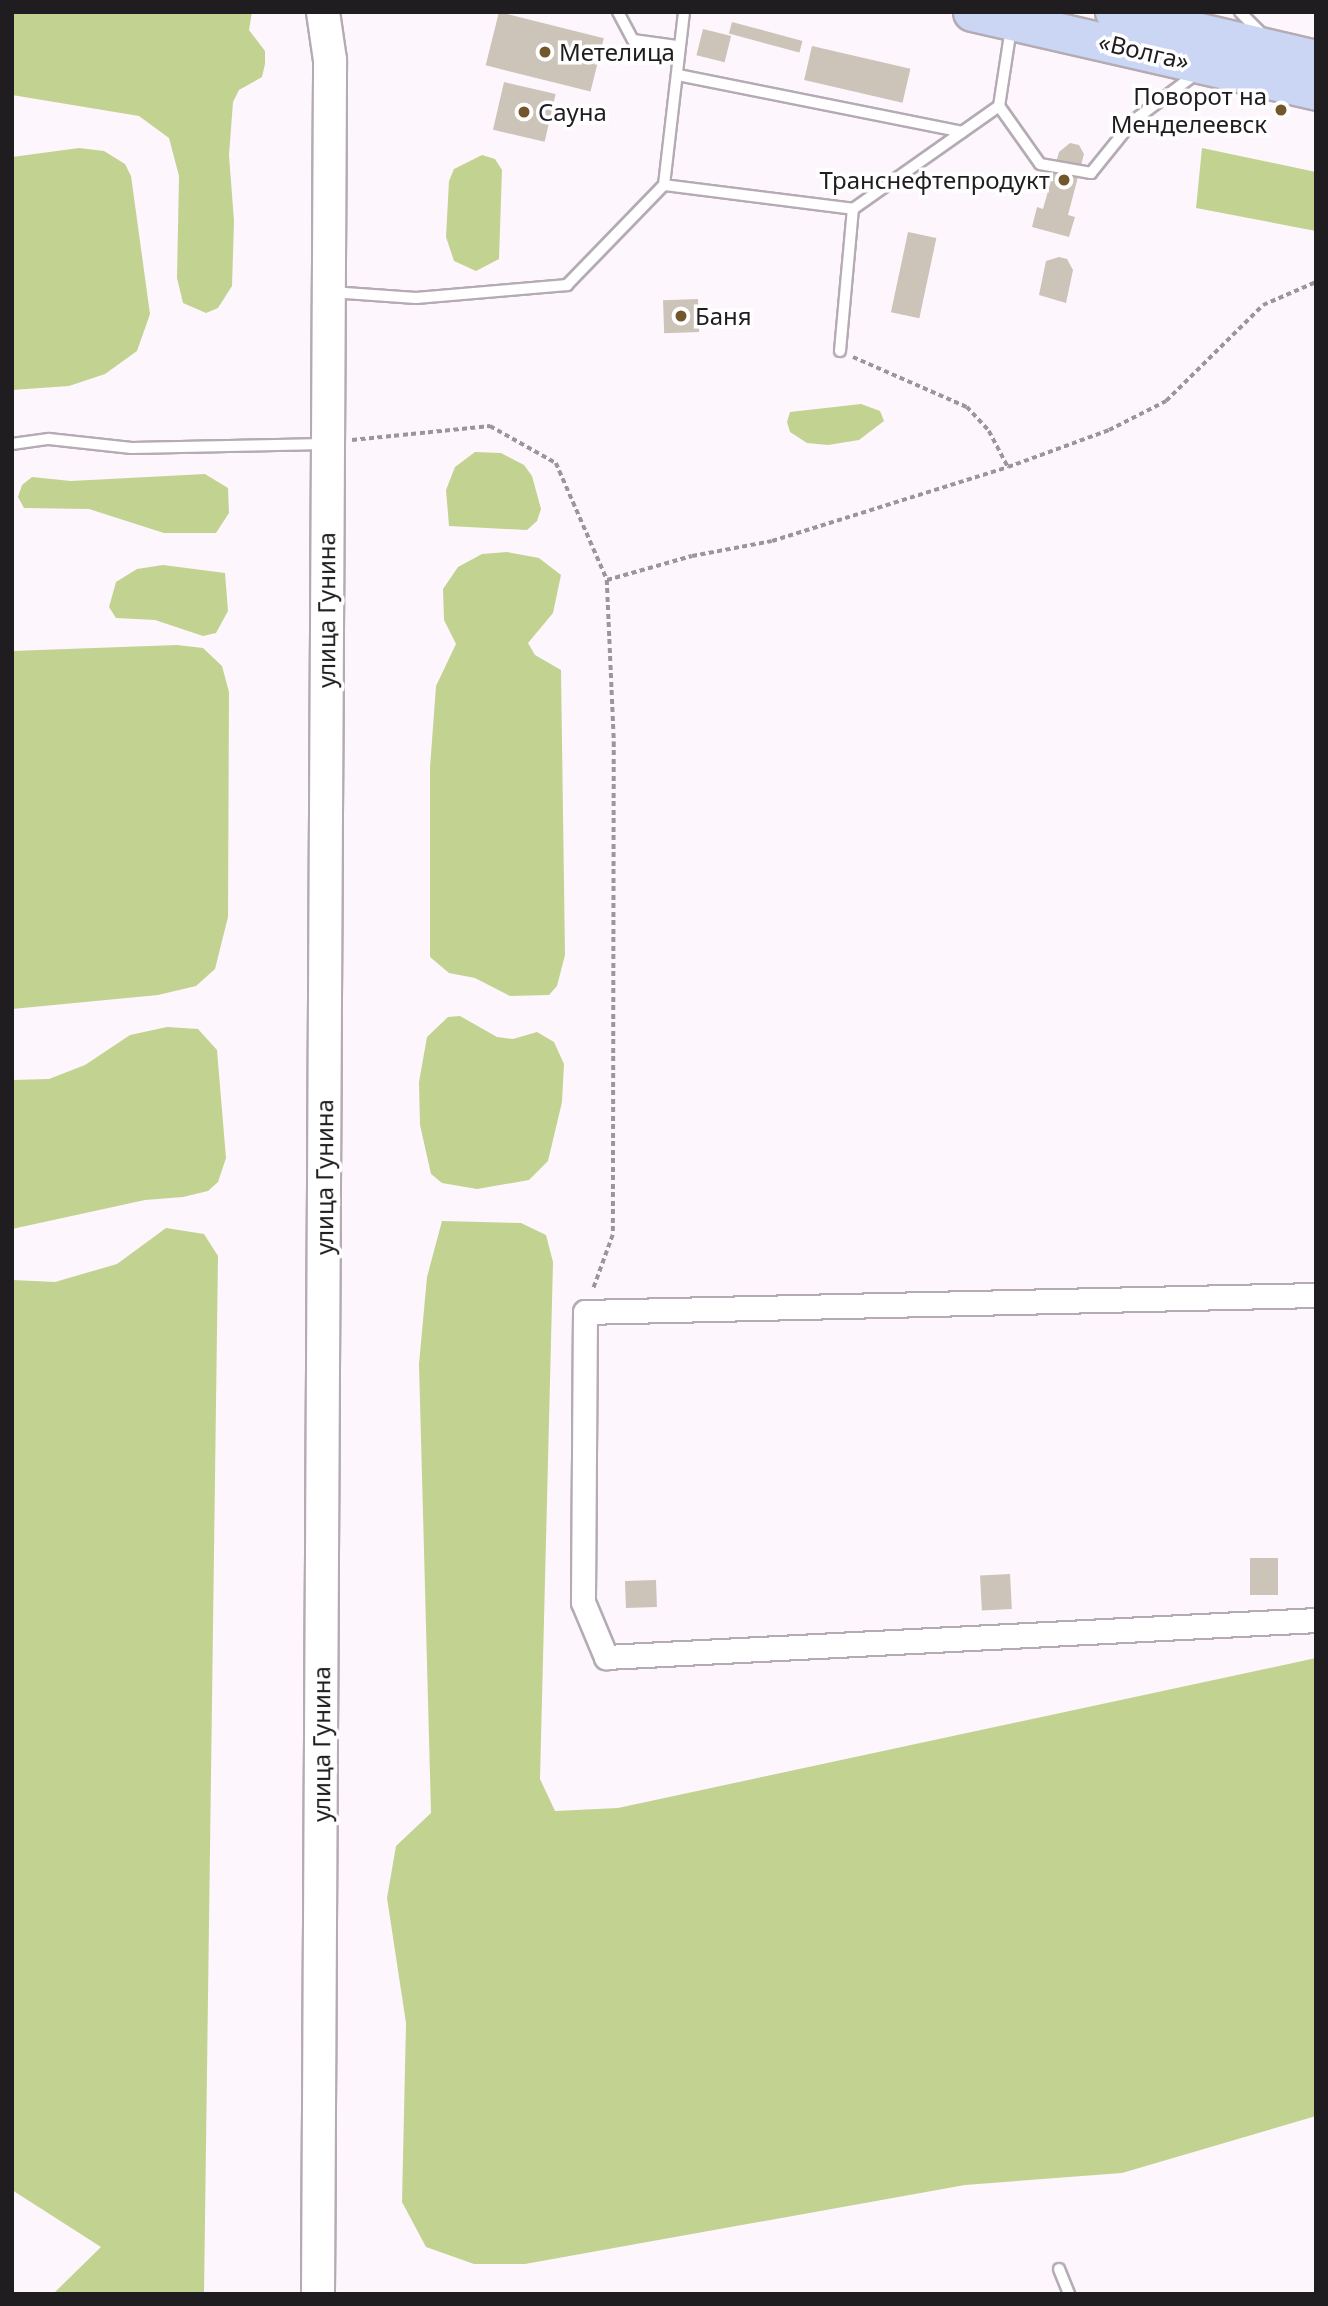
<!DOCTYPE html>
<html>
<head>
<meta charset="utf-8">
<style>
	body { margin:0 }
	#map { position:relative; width:1328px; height:2306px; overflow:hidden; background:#fef6fd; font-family:"Noto Sans",sans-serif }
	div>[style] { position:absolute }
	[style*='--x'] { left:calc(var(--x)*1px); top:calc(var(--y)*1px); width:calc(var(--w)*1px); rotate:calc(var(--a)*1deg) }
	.forest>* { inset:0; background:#c2d291 }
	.building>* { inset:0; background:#ccc3b9; transform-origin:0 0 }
	.path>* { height:3.5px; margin-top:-1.75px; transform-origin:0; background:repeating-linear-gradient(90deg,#9c969c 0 5px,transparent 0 8.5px) }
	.roads { filter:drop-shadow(2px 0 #b5abb4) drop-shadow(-2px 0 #b5abb4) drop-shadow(0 2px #b5abb4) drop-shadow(0 -2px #b5abb4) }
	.service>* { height:10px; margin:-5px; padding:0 5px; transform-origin:5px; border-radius:5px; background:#fff }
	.minor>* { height:23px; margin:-11.5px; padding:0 11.5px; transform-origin:11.5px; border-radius:11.5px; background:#fff }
	.secondary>* { height:32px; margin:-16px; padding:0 16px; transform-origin:16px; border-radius:16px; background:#fff }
	.trunk>* { height:37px; margin:-18.5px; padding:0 18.5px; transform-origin:18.5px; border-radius:18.5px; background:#cad6f4 }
	.dots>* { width:19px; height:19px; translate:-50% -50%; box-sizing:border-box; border:4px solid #fff; border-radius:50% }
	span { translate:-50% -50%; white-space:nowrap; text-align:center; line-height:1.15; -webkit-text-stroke:7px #fff; paint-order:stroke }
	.street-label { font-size:24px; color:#201d20 }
	.poi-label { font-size:24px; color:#201d20 }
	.left { translate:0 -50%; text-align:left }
	.right { translate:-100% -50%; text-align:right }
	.frame { position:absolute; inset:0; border:14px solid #201d20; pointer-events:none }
</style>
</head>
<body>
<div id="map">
	<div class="forest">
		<i style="clip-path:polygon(12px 12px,252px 12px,249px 30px,265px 51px,265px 64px,262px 77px,239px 90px,233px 102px,229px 155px,234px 221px,232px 286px,218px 308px,206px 313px,183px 303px,177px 278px,179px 176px,169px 138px,139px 116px,12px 95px)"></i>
		<i style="clip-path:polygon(79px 148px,104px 151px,125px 164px,131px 176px,150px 314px,137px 351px,105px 374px,69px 386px,12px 390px,12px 157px)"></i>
		<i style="clip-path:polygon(1202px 148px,1316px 172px,1316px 231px,1196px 208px)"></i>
		<i style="clip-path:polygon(482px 155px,495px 159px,502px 170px,499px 259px,476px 271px,454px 261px,446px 237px,449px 181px,454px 169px)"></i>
		<i style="clip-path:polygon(861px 404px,880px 411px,884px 421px,859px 440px,828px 445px,807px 443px,790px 432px,787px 422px,790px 412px)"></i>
		<i style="clip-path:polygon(475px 452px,501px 453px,524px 465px,532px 476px,541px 509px,537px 521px,527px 530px,449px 526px,446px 490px,455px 467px)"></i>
		<i style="clip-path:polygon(205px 474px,228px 488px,229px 513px,216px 533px,164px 533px,89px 509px,24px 508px,18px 497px,22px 485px,32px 477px,71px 481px)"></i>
		<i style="clip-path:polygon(507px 552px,539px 558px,561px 575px,553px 613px,528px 643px,535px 655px,561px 670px,565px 955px,557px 986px,549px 995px,510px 996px,475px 978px,449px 973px,430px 957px,430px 768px,436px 686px,456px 644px,444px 620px,443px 589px,458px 567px,482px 554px)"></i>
		<i style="clip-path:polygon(163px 565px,225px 573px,228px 611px,216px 633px,203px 636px,155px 620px,116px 618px,109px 607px,116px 582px,137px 569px)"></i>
		<i style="clip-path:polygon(177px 645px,203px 648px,222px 666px,229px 692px,228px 917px,215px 969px,196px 986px,158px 995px,12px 1009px,12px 651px)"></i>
		<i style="clip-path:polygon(460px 1016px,497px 1037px,513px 1039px,537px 1032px,554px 1042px,564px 1064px,562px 1102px,548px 1161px,529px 1180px,477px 1189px,442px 1183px,431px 1174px,420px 1125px,419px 1082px,427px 1037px,448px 1017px)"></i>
		<i style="clip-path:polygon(167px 1027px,198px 1029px,217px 1050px,226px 1158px,218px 1182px,208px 1191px,183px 1197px,145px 1200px,12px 1229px,12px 1080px,49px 1079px,85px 1065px,130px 1035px)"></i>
		<i style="clip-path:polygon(442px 1221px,521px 1223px,546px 1235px,553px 1262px,540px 1779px,555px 1811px,618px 1808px,1316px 1658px,1316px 2116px,1122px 2173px,965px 2185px,525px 2264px,474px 2264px,426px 2247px,402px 2202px,406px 2023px,387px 1898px,396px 1846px,431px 1813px,419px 1364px,427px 1277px)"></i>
		<i style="clip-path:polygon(166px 1228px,204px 1234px,218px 1256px,204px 2294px,53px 2294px,101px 2247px,12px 2190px,12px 1280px,55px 1282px,117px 1264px)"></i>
	</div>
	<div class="building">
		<i style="left:499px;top:12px;width:108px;height:55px;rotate:14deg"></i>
		<i style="left:732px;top:22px;width:73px;height:12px;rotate:15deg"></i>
		<i style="left:703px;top:29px;width:29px;height:27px;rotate:14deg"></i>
		<i style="left:812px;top:46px;width:101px;height:35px;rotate:13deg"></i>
		<i style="left:504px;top:82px;width:53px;height:49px;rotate:13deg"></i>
		<i style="clip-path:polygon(1070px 143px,1079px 145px,1084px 154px,1068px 215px,1075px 217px,1069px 237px,1032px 227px,1037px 207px,1043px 209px,1059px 152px)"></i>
		<i style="left:908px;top:232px;width:29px;height:82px;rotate:12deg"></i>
		<i style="clip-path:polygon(1059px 257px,1067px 259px,1073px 270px,1066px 303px,1039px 295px,1046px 261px)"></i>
		<i style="left:698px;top:299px;width:33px;height:35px;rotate:88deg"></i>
		<i style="left:1250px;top:1558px;width:28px;height:37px"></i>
		<i style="left:1010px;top:1574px;width:35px;height:30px;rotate:87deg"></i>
		<i style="left:656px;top:1580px;width:27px;height:31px;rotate:88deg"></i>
	</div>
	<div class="path">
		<i style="--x:853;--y:357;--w:124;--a:23.7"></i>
		<i style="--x:967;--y:407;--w:33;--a:47"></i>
		<i style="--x:989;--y:431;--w:41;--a:62.2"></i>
		<i style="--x:352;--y:440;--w:139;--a:-5.8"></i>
		<i style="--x:490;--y:426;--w:76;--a:29.3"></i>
		<i style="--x:556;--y:463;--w:128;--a:66.4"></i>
		<i style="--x:607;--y:580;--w:162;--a:87.5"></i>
		<i style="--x:614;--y:742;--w:493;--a:90.1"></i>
		<i style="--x:613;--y:1235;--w:59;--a:110"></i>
		<i style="--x:607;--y:580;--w:88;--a:-15.8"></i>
		<i style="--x:692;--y:556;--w:81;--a:-10.6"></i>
		<i style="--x:772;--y:541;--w:247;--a:-17.4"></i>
		<i style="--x:1008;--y:467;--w:108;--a:-20.1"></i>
		<i style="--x:1109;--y:430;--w:64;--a:-27"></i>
		<i style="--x:1166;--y:401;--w:136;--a:-44.7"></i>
		<i style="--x:1263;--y:305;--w:58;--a:-23.5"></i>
	</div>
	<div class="roads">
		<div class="service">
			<i style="--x:618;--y:12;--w:32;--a:62"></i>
			<i style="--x:633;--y:40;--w:44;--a:7.8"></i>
			<i style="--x:684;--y:12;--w:174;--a:96.6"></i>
			<i style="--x:664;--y:185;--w:191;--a:7.2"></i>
			<i style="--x:853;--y:209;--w:179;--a:-35.2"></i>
			<i style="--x:1240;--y:12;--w:33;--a:45"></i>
			<i style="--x:1011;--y:28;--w:79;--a:98.7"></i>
			<i style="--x:999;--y:106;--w:71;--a:54.7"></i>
			<i style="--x:1040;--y:164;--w:52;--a:10"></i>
			<i style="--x:1091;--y:173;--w:67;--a:-51.1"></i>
			<i style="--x:1133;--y:121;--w:80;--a:-36.9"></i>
			<i style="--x:678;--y:75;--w:290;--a:11.3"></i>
			<i style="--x:331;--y:292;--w:85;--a:4"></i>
			<i style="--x:416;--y:298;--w:152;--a:-4.9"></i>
			<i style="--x:567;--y:285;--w:139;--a:-45.9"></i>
			<i style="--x:840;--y:351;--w:143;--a:-84.8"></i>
			<i style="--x:12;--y:444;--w:37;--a:-8"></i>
			<i style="--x:49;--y:439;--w:83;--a:6.2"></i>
			<i style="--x:132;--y:448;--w:193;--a:-1.2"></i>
			<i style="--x:1059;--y:2269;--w:27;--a:68"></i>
		</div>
		<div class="minor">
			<i style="--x:1316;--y:1295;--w:731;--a:178.67"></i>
			<i style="--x:585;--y:1312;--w:290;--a:90.4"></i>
			<i style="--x:583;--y:1602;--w:60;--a:67.3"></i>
			<i style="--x:606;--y:1657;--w:711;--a:-2.98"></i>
		</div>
		<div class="secondary">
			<i style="--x:318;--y:2294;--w:2234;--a:-89.69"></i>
			<i style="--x:330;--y:60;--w:49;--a:-98.3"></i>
		</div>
		<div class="trunk">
			<i style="--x:972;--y:12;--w:353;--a:12.9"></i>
			<i style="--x:1114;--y:12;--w:207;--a:13.1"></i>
		</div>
	</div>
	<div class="dots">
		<i style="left:545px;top:52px;background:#73562a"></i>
		<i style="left:1281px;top:110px;background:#73562a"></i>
		<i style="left:524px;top:112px;background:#73562a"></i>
		<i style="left:1064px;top:180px;background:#73562a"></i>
		<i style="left:681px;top:316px;background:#73562a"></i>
	</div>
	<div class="street-label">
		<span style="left:1144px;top:51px;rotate:13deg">«Волга»</span>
		<span style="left:326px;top:610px;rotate:-90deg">улица Гунина</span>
		<span style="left:324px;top:1177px;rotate:-90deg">улица Гунина</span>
		<span style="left:321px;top:1744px;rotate:-90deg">улица Гунина</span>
	</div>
	<div class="poi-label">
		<span class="left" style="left:559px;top:52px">Метелица</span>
		<span class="right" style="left:1267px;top:110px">Поворот на<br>Менделеевск</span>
		<span class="left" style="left:538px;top:112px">Сауна</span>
		<span class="right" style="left:1050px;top:180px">Транснефтепродукт</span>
		<span class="left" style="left:695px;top:316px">Баня</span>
	</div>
	<div class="frame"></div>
</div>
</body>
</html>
